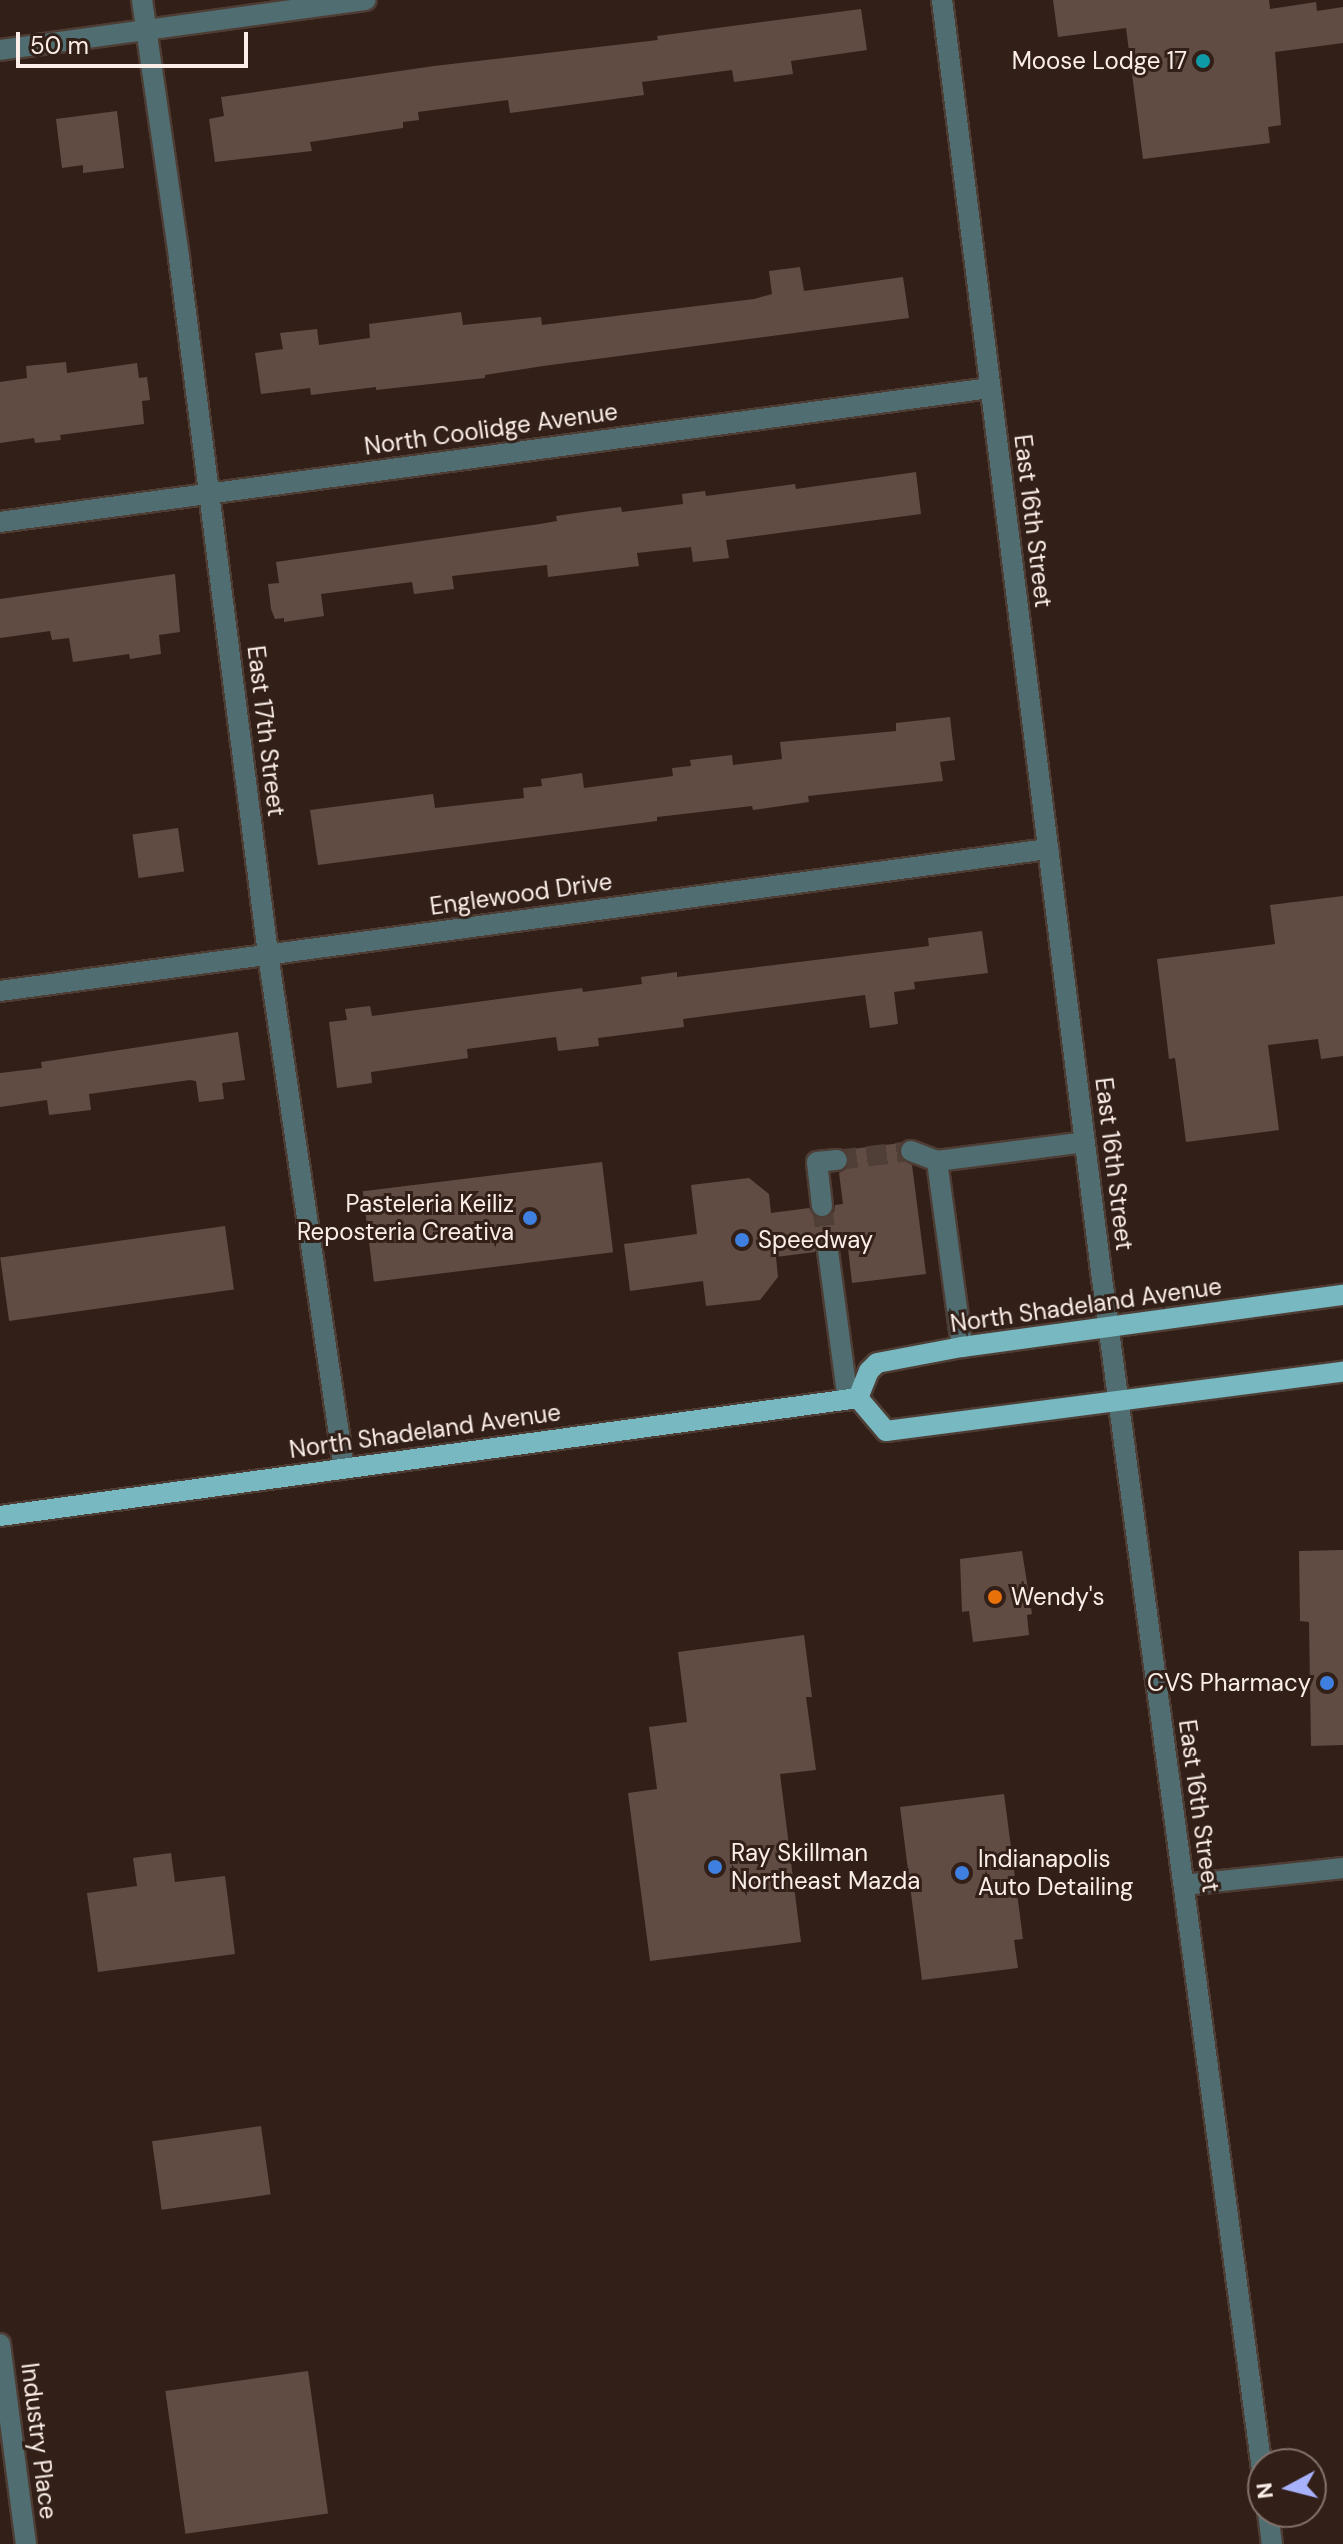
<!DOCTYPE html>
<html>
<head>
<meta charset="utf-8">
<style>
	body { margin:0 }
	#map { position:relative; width:1343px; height:2544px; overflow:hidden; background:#322018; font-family:"DM Sans",sans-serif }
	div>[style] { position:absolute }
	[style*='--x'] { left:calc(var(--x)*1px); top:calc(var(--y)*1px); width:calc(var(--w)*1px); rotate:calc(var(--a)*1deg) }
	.building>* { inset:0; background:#614c44; transform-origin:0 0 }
	.minor-tunnel>* { height:20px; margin-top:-10px; transform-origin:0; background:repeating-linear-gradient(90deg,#503f37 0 20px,transparent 0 30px) }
	.roads { filter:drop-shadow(2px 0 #4e3d35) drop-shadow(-2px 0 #4e3d35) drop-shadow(0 2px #4e3d35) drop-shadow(0 -2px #4e3d35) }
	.minor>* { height:20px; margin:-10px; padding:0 10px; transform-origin:10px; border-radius:10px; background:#506e72 }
	.major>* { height:20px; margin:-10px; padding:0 10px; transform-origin:10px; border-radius:10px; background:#77b8c1 }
	.dots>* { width:22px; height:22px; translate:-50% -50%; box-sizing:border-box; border:4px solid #322018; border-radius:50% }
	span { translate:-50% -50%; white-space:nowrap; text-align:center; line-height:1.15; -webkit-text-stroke:6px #322018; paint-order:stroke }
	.poi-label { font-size:24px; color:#fbeee9 }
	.right { translate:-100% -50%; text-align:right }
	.left { translate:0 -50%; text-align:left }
	.street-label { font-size:24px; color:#fbeee9 }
	.north { position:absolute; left:1247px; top:2448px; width:80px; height:80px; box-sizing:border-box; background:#322018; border:2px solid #82726c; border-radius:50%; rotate:263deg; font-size:22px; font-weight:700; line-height:32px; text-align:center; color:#fbeee9 }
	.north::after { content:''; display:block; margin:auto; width:28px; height:36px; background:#a7b1fc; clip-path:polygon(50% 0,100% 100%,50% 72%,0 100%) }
	.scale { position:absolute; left:16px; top:32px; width:232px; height:36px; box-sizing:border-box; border:4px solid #fbeee9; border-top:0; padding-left:10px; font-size:24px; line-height:28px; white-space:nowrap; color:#fbeee9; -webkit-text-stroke:6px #322018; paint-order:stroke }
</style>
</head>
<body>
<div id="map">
	<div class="building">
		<i style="clip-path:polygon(1053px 0,1269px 0,1270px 9px,1316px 2px,1317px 11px,1343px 7px,1343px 43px,1275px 52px,1281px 125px,1268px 127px,1270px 143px,1143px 159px,1126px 28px,1058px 37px)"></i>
		<i style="clip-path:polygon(861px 9px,867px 50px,791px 61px,793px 74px,734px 82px,732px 70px,642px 82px,644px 95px,510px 113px,508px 100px,418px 112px,419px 120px,403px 122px,403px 128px,310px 142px,312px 151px,215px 162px,209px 119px,224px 116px,221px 97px,434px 66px,658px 40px,657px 36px)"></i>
		<i style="clip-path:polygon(117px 111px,124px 168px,83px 173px,83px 165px,62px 168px,56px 119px)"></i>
		<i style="clip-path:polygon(800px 267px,804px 291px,903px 277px,909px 318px,543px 366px,485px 375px,485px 378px,376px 390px,376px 387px,311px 395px,310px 388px,261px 394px,255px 353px,283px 349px,280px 333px,317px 329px,319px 345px,370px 338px,369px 324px,461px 312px,463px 325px,541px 317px,542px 325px,754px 299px,772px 294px,769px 271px)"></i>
		<i style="clip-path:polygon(66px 362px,67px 373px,137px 363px,139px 378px,147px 377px,150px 400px,142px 401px,144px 424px,60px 435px,61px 440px,35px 443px,34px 438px,0 443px,0 382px,27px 378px,26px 366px)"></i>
		<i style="clip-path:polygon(916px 472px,921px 514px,726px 540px,729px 558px,693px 562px,691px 547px,637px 553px,639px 566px,548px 577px,547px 565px,452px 576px,454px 589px,414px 594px,412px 582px,321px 594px,324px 616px,284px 622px,284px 618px,275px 619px,271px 609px,268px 584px,279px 583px,276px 562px,540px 524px,557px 521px,556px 516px,590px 511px,621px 507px,622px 512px,683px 504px,682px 494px,705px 491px,706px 496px,795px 484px,796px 489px)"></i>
		<i style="clip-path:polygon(175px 574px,180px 632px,159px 635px,161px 654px,130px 659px,129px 654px,73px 662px,69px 638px,52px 640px,50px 631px,0 638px,0 599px)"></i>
		<i style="clip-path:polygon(950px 717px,955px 760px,940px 762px,943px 781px,808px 796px,809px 802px,753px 810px,752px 806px,657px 817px,657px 821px,318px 865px,310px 810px,433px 794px,435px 808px,524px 798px,523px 788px,542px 786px,541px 779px,582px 773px,584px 788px,673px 776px,672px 768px,691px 766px,690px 760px,732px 755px,733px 765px,782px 759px,780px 742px,896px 731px,896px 723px)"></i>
		<i style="left:178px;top:828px;width:44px;height:46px;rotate:82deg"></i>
		<i style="clip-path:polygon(1343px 896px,1343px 1056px,1321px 1059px,1318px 1039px,1268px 1045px,1279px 1130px,1186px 1142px,1175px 1058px,1169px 1059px,1157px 959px,1275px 944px,1270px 905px)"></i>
		<i style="clip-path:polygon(982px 931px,988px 973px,914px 982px,915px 989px,894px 992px,898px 1024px,870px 1028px,865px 995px,683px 1019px,684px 1027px,598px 1038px,599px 1046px,558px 1051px,556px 1037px,467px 1049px,468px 1058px,371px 1072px,372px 1083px,337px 1088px,329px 1022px,347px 1020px,345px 1009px,370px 1006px,372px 1016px,582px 988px,583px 992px,642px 984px,641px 977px,677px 972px,677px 977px,929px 946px,928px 938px)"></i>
		<i style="clip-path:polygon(238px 1032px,245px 1080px,222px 1083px,224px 1099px,199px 1102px,196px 1081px,190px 1080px,89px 1094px,91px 1110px,49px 1115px,47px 1100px,0 1107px,0 1073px,42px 1068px,41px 1062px)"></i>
		<i style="clip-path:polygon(901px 1143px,900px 1158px,912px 1165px,926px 1274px,852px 1283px,848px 1248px,841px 1249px,838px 1242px,827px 1238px,820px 1241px,815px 1252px,776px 1257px,778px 1277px,760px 1300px,706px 1306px,703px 1281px,630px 1291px,624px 1244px,697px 1234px,691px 1185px,749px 1178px,769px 1194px,771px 1213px,809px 1208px,816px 1218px,824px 1219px,834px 1212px,835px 1205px,843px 1204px,839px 1173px,845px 1170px,850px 1159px,844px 1150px)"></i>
		<i style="left:602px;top:1162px;width:91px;height:241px;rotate:83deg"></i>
		<i style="left:225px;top:1226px;width:64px;height:227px;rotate:82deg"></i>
		<i style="clip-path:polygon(1343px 1550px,1343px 1745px,1311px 1746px,1309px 1622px,1300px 1621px,1299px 1551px)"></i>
		<i style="clip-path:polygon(1022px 1551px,1032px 1614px,1027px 1615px,1029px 1635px,973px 1642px,969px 1611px,962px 1612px,960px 1559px)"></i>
		<i style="clip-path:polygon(804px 1635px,812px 1697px,806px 1697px,816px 1770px,780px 1774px,801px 1942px,650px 1961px,628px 1793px,657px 1789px,649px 1727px,687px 1722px,678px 1652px)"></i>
		<i style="clip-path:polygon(1004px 1794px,1023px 1939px,1014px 1940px,1018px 1968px,922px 1980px,900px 1807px)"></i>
		<i style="clip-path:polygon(171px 1853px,175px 1882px,225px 1876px,235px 1954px,98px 1972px,87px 1893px,137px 1886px,133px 1858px)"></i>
		<i style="left:261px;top:2126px;width:69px;height:110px;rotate:82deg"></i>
		<i style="left:308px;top:2371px;width:144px;height:144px;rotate:82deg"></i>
	</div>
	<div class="minor-tunnel">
		<i style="--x:837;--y:1160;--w:75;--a:-6.9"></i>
		<i style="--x:822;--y:1206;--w:45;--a:82.4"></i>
	</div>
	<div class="roads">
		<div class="minor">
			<i style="--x:142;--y:0;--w:261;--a:81.8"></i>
			<i style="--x:179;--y:258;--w:702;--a:82.71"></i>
			<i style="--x:268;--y:954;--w:520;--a:81.59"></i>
			<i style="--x:942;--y:0;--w:1281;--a:82.87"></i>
			<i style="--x:1101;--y:1271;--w:1217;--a:82.35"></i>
			<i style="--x:0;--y:50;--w:369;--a:-7.8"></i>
			<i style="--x:0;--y:522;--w:999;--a:-7.71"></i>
			<i style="--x:0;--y:991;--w:1058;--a:-7.72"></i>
			<i style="--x:911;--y:1151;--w:28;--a:21"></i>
			<i style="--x:937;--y:1161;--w:149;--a:-7.3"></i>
			<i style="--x:937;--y:1161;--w:188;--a:82.3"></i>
			<i style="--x:822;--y:1206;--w:44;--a:-96.5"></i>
			<i style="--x:817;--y:1162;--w:20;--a:-6"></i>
			<i style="--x:828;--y:1251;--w:150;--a:82.4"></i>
			<i style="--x:1184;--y:1885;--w:160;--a:-6.1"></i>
			<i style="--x:0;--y:2344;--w:202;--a:82.6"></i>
			<i style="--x:1268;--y:2512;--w:32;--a:83"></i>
		</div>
		<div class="major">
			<i style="--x:858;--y:1398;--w:29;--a:-68"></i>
			<i style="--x:869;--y:1371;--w:11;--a:-45"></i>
			<i style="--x:877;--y:1363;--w:86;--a:-10.7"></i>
			<i style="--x:962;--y:1347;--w:385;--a:-7.8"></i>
			<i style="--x:858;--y:1398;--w:43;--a:49.7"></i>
			<i style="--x:886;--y:1431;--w:461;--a:-7.4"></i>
			<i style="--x:0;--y:1516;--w:866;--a:-7.83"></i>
		</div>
	</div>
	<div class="dots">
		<i style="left:1203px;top:61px;background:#0f9aa8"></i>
		<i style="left:530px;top:1218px;background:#3f7fe0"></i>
		<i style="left:742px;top:1240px;background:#3f7fe0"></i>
		<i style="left:995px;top:1597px;background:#e8710a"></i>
		<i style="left:1327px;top:1683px;background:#3f7fe0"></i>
		<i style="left:715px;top:1867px;background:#3f7fe0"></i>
		<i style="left:962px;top:1873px;background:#3f7fe0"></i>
	</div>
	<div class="poi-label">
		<span class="right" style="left:1187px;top:61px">Moose Lodge 17</span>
		<span class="right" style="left:514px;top:1218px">Pasteleria Keiliz<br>Reposteria Creativa</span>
		<span class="left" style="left:758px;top:1240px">Speedway</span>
		<span class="left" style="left:1011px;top:1597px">Wendy's</span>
		<span class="right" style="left:1311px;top:1683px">CVS Pharmacy</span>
		<span class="left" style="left:731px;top:1867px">Ray Skillman<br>Northeast Mazda</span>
		<span class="left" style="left:978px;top:1873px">Indianapolis<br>Auto Detailing</span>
	</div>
	<div class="street-label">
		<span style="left:491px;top:429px;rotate:-8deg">North Coolidge Avenue</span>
		<span style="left:1033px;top:521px;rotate:83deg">East 16th Street</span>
		<span style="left:266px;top:731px;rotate:83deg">East 17th Street</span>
		<span style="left:521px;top:894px;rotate:-8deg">Englewood Drive</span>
		<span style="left:1114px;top:1164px;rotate:83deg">East 16th Street</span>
		<span style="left:1086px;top:1305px;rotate:-8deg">North Shadeland Avenue</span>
		<span style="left:425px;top:1431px;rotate:-8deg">North Shadeland Avenue</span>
		<span style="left:1199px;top:1806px;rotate:82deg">East 16th Street</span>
		<span style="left:39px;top:2441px;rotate:83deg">Industry Place</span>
	</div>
	<div class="north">N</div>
	<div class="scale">50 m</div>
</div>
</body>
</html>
